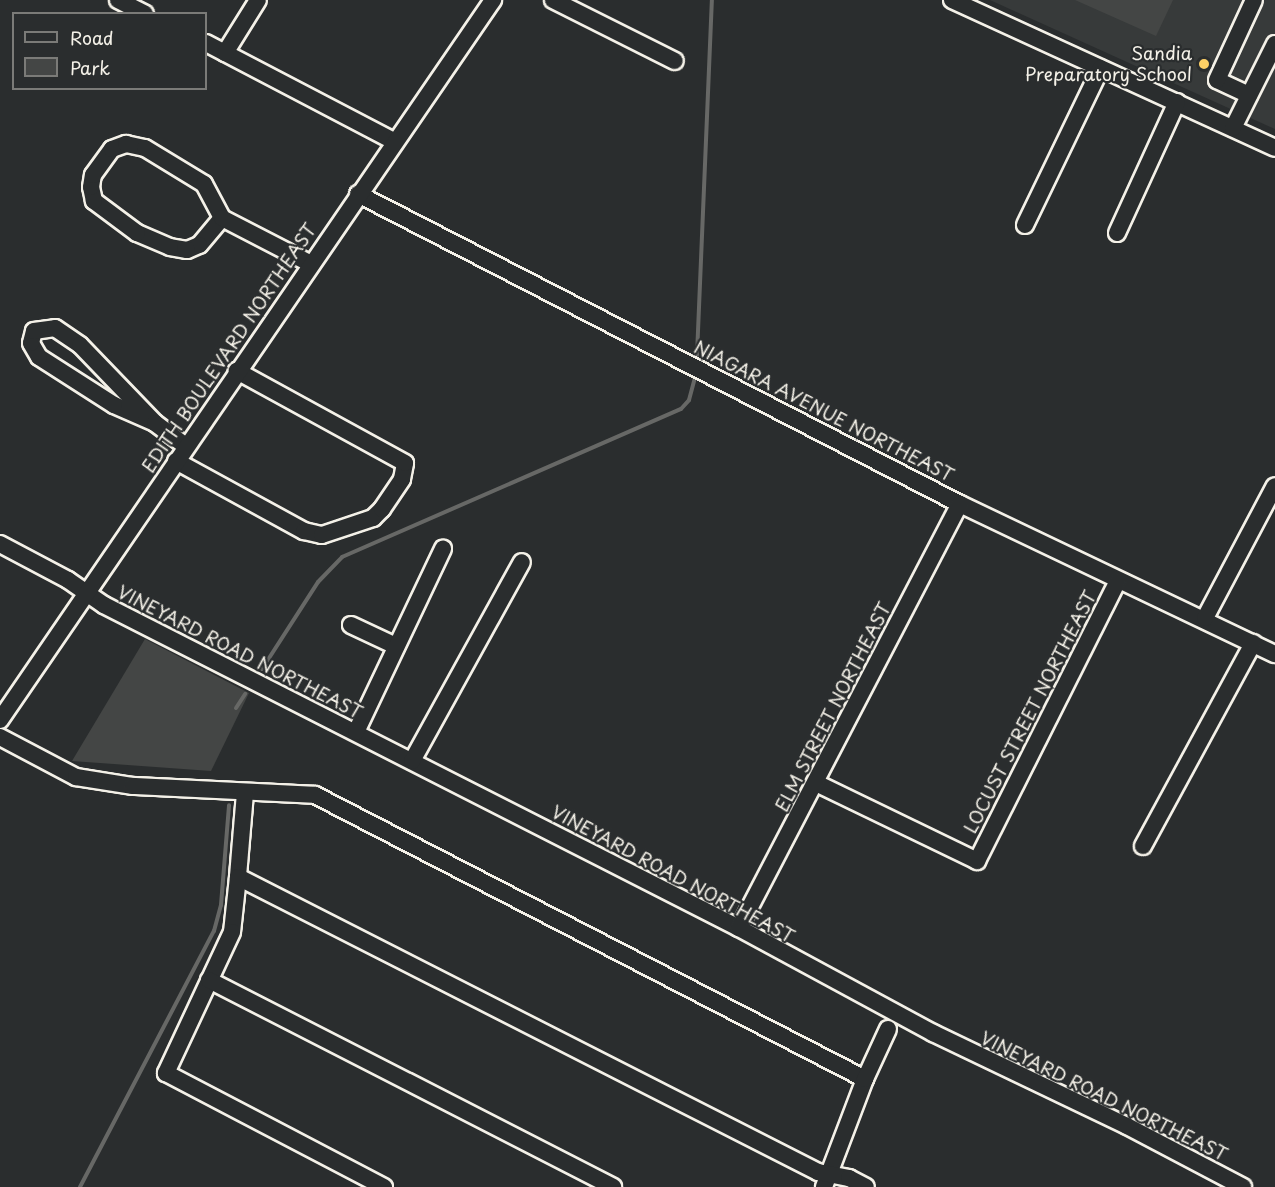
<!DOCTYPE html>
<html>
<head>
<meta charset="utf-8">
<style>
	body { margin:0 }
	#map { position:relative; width:1275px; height:1187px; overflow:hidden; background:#2a2d2e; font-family:"Playpen Sans",sans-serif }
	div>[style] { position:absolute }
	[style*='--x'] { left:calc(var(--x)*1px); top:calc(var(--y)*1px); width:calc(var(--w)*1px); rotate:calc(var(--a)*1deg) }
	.built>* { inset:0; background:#373a3a }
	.green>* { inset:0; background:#444645 }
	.stream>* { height:4px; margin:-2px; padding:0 2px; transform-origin:2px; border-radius:2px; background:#676866 }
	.roads { filter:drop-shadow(2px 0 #f4f1e8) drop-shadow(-2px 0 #f4f1e8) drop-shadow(0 2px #f4f1e8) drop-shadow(0 -2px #f4f1e8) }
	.minor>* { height:16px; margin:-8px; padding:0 8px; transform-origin:8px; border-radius:8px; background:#2a2d2e }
	.dots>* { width:16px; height:16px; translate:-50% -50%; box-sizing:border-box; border:3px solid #2a2d2e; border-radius:50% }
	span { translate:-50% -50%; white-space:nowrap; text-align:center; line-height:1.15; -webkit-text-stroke:4.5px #2a2d2e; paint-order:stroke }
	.poi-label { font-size:18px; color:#f4f1e8 }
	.right { translate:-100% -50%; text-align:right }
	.street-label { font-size:18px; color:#f4f1e8 }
	.legend { position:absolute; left:12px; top:12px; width:195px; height:78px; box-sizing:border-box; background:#2a2d2e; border:2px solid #7b7b78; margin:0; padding:8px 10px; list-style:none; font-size:18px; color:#f4f1e8 }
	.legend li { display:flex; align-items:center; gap:12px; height:30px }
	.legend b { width:30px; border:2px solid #7b7b78 }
</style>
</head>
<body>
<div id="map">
	<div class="built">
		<i style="clip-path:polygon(990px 0,1275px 0,1275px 129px)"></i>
	</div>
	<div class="green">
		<i style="clip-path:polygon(1075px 0,1173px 0,1156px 36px)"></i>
		<i style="clip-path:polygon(145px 639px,249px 693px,211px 771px,72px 761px)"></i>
	</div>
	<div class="stream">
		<i style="--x:697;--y:355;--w:355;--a:-87.6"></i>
		<i style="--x:262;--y:669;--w:103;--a:-57.2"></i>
		<i style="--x:318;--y:582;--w:35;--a:-46"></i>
		<i style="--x:342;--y:557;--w:370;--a:-23.6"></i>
		<i style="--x:681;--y:409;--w:12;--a:-48"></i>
		<i style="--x:689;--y:400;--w:24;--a:-75"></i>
		<i style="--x:236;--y:708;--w:17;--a:-57"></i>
		<i style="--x:80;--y:1187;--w:289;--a:-62.4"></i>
		<i style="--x:214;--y:931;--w:27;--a:-75"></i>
		<i style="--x:221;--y:905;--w:100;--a:-85.4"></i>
	</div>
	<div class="roads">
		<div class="minor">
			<i style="--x:118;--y:0;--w:30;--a:27"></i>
			<i style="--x:553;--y:0;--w:136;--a:26.6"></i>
			<i style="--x:952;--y:0;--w:355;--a:24.6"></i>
			<i style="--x:206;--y:43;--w:213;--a:27.6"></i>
			<i style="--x:225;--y:53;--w:62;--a:-58.1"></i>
			<i style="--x:1249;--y:95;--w:35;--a:-155"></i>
			<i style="--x:1217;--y:80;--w:88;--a:-65.2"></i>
			<i style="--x:1233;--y:128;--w:94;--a:-63.4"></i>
			<i style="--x:358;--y:194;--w:677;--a:27.25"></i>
			<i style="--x:960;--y:504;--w:349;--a:25.5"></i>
			<i style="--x:222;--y:218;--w:35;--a:130"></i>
			<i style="--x:199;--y:245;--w:13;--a:157"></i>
			<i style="--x:187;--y:250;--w:17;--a:-170"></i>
			<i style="--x:170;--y:247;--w:36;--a:-157"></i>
			<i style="--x:137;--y:233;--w:54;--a:-143.3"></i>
			<i style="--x:94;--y:201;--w:14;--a:-102"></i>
			<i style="--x:91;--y:187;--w:12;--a:-81"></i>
			<i style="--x:93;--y:175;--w:32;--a:-54"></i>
			<i style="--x:112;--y:149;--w:15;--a:-20"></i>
			<i style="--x:126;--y:144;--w:19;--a:12"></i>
			<i style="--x:145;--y:148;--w:69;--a:31.4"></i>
			<i style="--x:204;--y:184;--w:38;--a:62"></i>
			<i style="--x:222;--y:218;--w:100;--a:27.3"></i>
			<i style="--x:1025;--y:225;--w:174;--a:-64.2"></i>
			<i style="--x:1117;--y:233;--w:144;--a:-65.4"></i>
			<i style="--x:155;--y:423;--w:45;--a:-156.3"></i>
			<i style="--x:114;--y:405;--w:89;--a:-147.4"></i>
			<i style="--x:39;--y:357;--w:16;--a:-120"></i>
			<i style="--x:31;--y:343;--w:12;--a:-76"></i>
			<i style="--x:34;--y:331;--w:21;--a:-8"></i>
			<i style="--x:55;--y:328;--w:30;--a:34"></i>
			<i style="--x:80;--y:345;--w:108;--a:46.1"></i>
			<i style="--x:155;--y:423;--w:39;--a:37"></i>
			<i style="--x:176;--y:461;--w:146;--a:28.7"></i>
			<i style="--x:304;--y:531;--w:18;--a:13"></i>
			<i style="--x:322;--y:535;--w:54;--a:-18.4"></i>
			<i style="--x:373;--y:518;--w:13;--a:-45"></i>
			<i style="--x:382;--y:509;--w:36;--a:-56"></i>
			<i style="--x:402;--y:479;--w:16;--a:-79"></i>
			<i style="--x:405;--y:463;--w:192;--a:-151.3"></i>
			<i style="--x:0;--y:544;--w:77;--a:27.9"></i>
			<i style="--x:68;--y:580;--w:44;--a:34.8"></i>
			<i style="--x:104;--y:605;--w:712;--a:26.96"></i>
			<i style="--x:739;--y:928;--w:221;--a:28.4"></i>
			<i style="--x:933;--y:1033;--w:215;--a:25.6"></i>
			<i style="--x:1127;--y:1126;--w:131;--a:27.7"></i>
			<i style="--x:1205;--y:618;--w:149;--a:-62.1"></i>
			<i style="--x:351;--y:625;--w:50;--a:25"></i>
			<i style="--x:0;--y:720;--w:873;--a:-55.6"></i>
			<i style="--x:356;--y:732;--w:203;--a:-64.6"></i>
			<i style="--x:0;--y:737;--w:86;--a:27.8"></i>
			<i style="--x:76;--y:777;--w:58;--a:9"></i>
			<i style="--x:133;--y:786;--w:182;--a:2.8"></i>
			<i style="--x:315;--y:795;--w:619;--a:27.31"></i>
			<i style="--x:865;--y:1079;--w:116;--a:110.8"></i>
			<i style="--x:412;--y:761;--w:227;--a:-61.1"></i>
			<i style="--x:816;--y:783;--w:179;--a:25.8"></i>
			<i style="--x:977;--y:861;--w:313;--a:-63.3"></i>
			<i style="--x:245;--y:793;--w:84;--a:94.8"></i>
			<i style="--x:238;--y:877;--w:651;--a:26.96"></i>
			<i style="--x:818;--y:1172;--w:32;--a:11"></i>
			<i style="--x:849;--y:1178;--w:19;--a:28"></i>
			<i style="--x:1143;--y:846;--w:231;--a:-61.5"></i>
			<i style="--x:238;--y:877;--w:55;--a:96.2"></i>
			<i style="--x:232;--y:932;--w:156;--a:115.1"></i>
			<i style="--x:166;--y:1073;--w:246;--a:27.6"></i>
			<i style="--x:739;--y:928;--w:478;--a:-62.5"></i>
			<i style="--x:209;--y:980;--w:454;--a:27.1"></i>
			<i style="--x:865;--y:1079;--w:55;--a:-65.3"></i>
		</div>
	</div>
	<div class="dots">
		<i style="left:1204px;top:64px;background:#ffd166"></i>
	</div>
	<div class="poi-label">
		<span class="right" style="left:1192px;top:64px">Sandia<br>Preparatory School</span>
	</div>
	<div class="street-label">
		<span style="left:229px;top:348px;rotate:-56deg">EDITH BOULEVARD NORTHEAST</span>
		<span style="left:824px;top:411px;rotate:27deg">NIAGARA AVENUE NORTHEAST</span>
		<span style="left:240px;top:652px;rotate:27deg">VINEYARD ROAD NORTHEAST</span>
		<span style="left:833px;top:707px;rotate:-63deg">ELM STREET NORTHEAST</span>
		<span style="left:1030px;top:712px;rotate:-63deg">LOCUST STREET NORTHEAST</span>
		<span style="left:673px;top:874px;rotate:28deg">VINEYARD ROAD NORTHEAST</span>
		<span style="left:1104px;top:1096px;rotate:26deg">VINEYARD ROAD NORTHEAST</span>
	</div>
	<ul class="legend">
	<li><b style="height:8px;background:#2a2d2e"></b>Road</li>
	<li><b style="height:16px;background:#444645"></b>Park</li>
	</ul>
</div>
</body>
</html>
